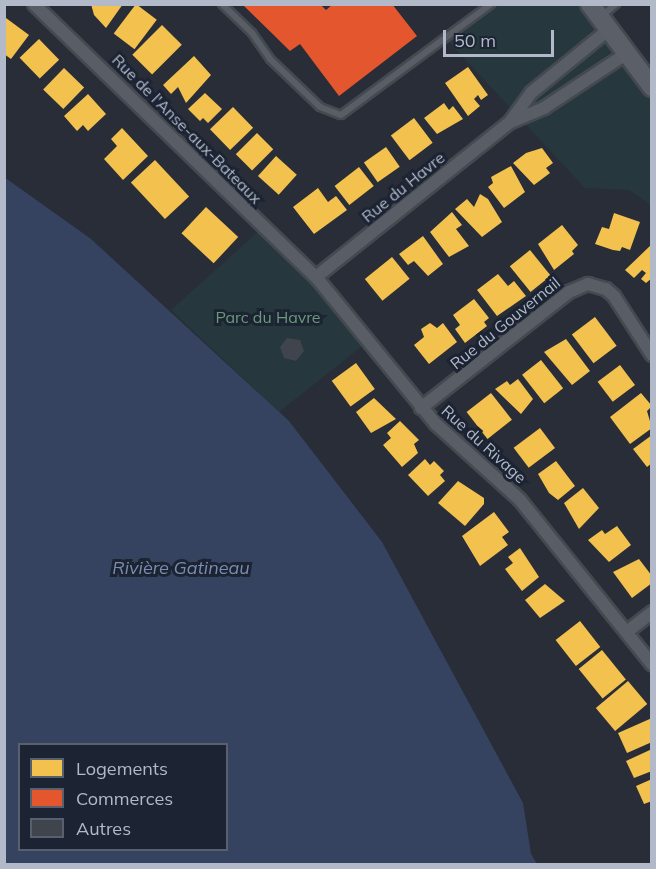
<!DOCTYPE html>
<html>
<head>
<meta charset="utf-8">
<style>
	body { margin:0 }
	#map { position:relative; width:656px; height:869px; overflow:hidden; background:#292d37; font-family:Mulish,sans-serif }
	div>[style] { position:absolute }
	[style*='--x'] { left:calc(var(--x)*1px); top:calc(var(--y)*1px); width:calc(var(--w)*1px); rotate:calc(var(--a)*1deg) }
	.green>* { inset:0; background:#26373d }
	.water>* { inset:0; background:#354360 }
	.homes>* { inset:0; background:#f2c14e; transform-origin:0 0 }
	.shops>* { inset:0; background:#e4572e }
	.building>* { inset:0; background:#40444c }
	.roads { filter:drop-shadow(2px 0 #454950) drop-shadow(-2px 0 #454950) drop-shadow(0 2px #454950) drop-shadow(0 -2px #454950) }
	.service>* { height:6px; margin:-3px; padding:0 3px; transform-origin:3px; border-radius:3px; background:#595d65 }
	.minor>* { height:12px; margin:-6px; padding:0 6px; transform-origin:6px; border-radius:6px; background:#595d65 }
	.primary>* { height:18px; margin:-9px; padding:0 9px; transform-origin:9px; border-radius:9px; background:#5b5f67 }
	span { translate:-50% -50%; white-space:nowrap; text-align:center; line-height:1.15; -webkit-text-stroke:6px #1c2332; paint-order:stroke }
	.street-label { font-size:16px; color:#b2b9c8 }
	.park-label { font-size:16px; color:#699a79 }
	.water-label { font-size:18px; color:#7a8cb1; font-style:italic }
	.frame { position:absolute; inset:0; border:6px solid #b2b9c8; pointer-events:none }
	.legend { position:absolute; left:18px; top:743px; width:210px; height:108px; box-sizing:border-box; background:#1c2332; border:2px solid #585f6e; margin:0; padding:8px 10px; list-style:none; font-size:18px; color:#b2b9c8 }
	.legend li { display:flex; align-items:center; gap:12px; height:30px }
	.legend b { width:30px; border:2px solid #585f6e }
	.scale { position:absolute; left:443px; top:30px; width:111px; height:27px; box-sizing:border-box; border:3px solid #b2b9c8; border-top:0; padding-left:8px; font-size:18px; line-height:21px; white-space:nowrap; color:#b2b9c8; -webkit-text-stroke:4px #1c2332; paint-order:stroke }
</style>
</head>
<body>
<div id="map">
	<div class="green">
		<i style="clip-path:polygon(491px 5px,582px 5px,651px 87px,651px 205px,629px 190px,585px 188px,446px 39px)"></i>
		<i style="clip-path:polygon(263px 227px,370px 340px,279px 412px,171px 310px)"></i>
	</div>
	<div class="water">
		<i style="clip-path:polygon(evenodd,4px 177px,91px 239px,289px 421px,382px 542px,523px 803px,531px 854px,537px 864px,5px 864px,4px 177px,20px 744px,226px 744px,226px 850px,20px 850px,20px 744px)"></i>
	</div>
	<div class="homes">
		<i style="clip-path:polygon(91px 4px,123px 4px,106px 28px,94px 15px)"></i>
		<i style="left:136px;top:4px;width:26px;height:37px;rotate:37deg"></i>
		<i style="clip-path:polygon(6px 18px,29px 35px,11px 59px,4px 54px)"></i>
		<i style="left:162px;top:25px;width:28px;height:42px;rotate:45deg"></i>
		<i style="left:39px;top:39px;width:29px;height:27px;rotate:46deg"></i>
		<i style="clip-path:polygon(194px 56px,211px 75px,186px 103px,178px 87px,171px 94px,163px 85px)"></i>
		<i style="clip-path:polygon(468px 67px,488px 95px,481px 100px,478px 95px,474px 99px,480px 106px,468px 116px,445px 83px)"></i>
		<i style="left:64px;top:68px;width:28px;height:30px;rotate:44deg"></i>
		<i style="clip-path:polygon(205px 93px,222px 109px,208px 123px,203px 118px,200px 121px,188px 109px)"></i>
		<i style="clip-path:polygon(88px 94px,106px 114px,88px 131px,83px 125px,77px 131px,64px 116px)"></i>
		<i style="clip-path:polygon(444px 103px,449px 110px,453px 106px,463px 119px,437px 134px,424px 118px)"></i>
		<i style="left:233px;top:107px;width:29px;height:32px;rotate:46deg"></i>
		<i style="left:414px;top:118px;width:31px;height:29px;rotate:53deg"></i>
		<i style="clip-path:polygon(122px 128px,148px 156px,123px 180px,104px 159px,117px 146px,111px 139px)"></i>
		<i style="left:257px;top:133px;width:23px;height:30px;rotate:45deg"></i>
		<i style="left:386px;top:147px;width:24px;height:27px;rotate:55deg"></i>
		<i style="clip-path:polygon(542px 148px,553px 163px,546px 168px,550px 173px,534px 185px,513px 163px,526px 153px)"></i>
		<i style="left:276px;top:156px;width:28px;height:27px;rotate:42deg"></i>
		<i style="left:155px;top:160px;width:50px;height:33px;rotate:47deg"></i>
		<i style="clip-path:polygon(511px 166px,525px 192px,504px 208px,488px 187px,493px 183px,491px 177px)"></i>
		<i style="left:359px;top:167px;width:24px;height:31px;rotate:52deg"></i>
		<i style="clip-path:polygon(318px 188px,328px 202px,336px 196px,347px 210px,314px 234px,293px 207px)"></i>
		<i style="clip-path:polygon(480px 194px,488px 199px,502px 222px,482px 237px,455px 209px,467px 199px,474px 207px)"></i>
		<i style="left:206px;top:207px;width:44px;height:36px;rotate:43deg"></i>
		<i style="clip-path:polygon(452px 212px,462px 225px,456px 229px,469px 246px,449px 257px,430px 232px)"></i>
		<i style="clip-path:polygon(614px 213px,640px 222px,630px 250px,622px 247px,620px 251px,613px 250px,595px 244px,602px 227px,609px 229px)"></i>
		<i style="clip-path:polygon(562px 225px,578px 245px,572px 251px,574px 254px,554px 270px,538px 244px)"></i>
		<i style="clip-path:polygon(423px 236px,443px 264px,428px 276px,414px 261px,408px 265px,399px 254px)"></i>
		<i style="clip-path:polygon(652px 244px,652px 278px,646px 283px,641px 279px,646px 273px,642px 270px,634px 278px,625px 270px)"></i>
		<i style="left:530px;top:250px;width:33px;height:26px;rotate:51deg"></i>
		<i style="left:392px;top:257px;width:28px;height:35px;rotate:51deg"></i>
		<i style="clip-path:polygon(498px 274px,508px 286px,514px 281px,526px 296px,497px 316px,477px 290px)"></i>
		<i style="clip-path:polygon(474px 299px,489px 318px,484px 322px,487px 326px,465px 343px,455px 329px,460px 325px,453px 315px)"></i>
		<i style="left:595px;top:317px;width:36px;height:29px;rotate:53deg"></i>
		<i style="clip-path:polygon(430px 323px,437px 328px,443px 323px,457px 342px,429px 364px,414px 345px,424px 337px,421px 329px)"></i>
		<i style="clip-path:polygon(566px 339px,590px 371px,572px 385px,544px 352px)"></i>
		<i style="left:541px;top:360px;width:36px;height:24px;rotate:52deg"></i>
		<i style="left:356px;top:363px;width:32px;height:30px;rotate:54deg"></i>
		<i style="left:620px;top:365px;width:25px;height:28px;rotate:53deg"></i>
		<i style="clip-path:polygon(518px 379px,533px 399px,521px 414px,495px 389px,507px 381px,510px 385px)"></i>
		<i style="left:491px;top:393px;width:34px;height:31px;rotate:52deg"></i>
		<i style="clip-path:polygon(641px 393px,652px 406px,647px 411px,652px 428px,630px 444px,610px 417px)"></i>
		<i style="clip-path:polygon(374px 398px,396px 419px,371px 433px,356px 412px)"></i>
		<i style="clip-path:polygon(400px 421px,419px 440px,414px 444px,418px 453px,402px 467px,383px 445px,391px 438px,387px 433px)"></i>
		<i style="left:540px;top:428px;width:25px;height:33px;rotate:53deg"></i>
		<i style="clip-path:polygon(652px 435px,652px 463px,647px 467px,633px 449px)"></i>
		<i style="clip-path:polygon(425px 459px,430px 465px,434px 461px,444px 471px,440px 475px,445px 481px,428px 496px,408px 475px)"></i>
		<i style="clip-path:polygon(556px 461px,575px 486px,558px 500px,549px 493px,538px 474px)"></i>
		<i style="clip-path:polygon(458px 481px,484px 498px,484px 504px,465px 526px,438px 503px)"></i>
		<i style="clip-path:polygon(583px 488px,599px 508px,579px 529px,564px 503px)"></i>
		<i style="clip-path:polygon(494px 512px,509px 532px,502px 537px,508px 545px,480px 566px,462px 536px)"></i>
		<i style="clip-path:polygon(617px 526px,631px 545px,609px 562px,588px 540px,602px 530px,605px 534px)"></i>
		<i style="clip-path:polygon(520px 548px,539px 577px,522px 591px,505px 569px,513px 563px,508px 557px)"></i>
		<i style="clip-path:polygon(639px 559px,652px 576px,652px 583px,632px 598px,613px 572px)"></i>
		<i style="clip-path:polygon(545px 584px,565px 601px,540px 618px,525px 600px)"></i>
		<i style="left:580px;top:621px;width:33px;height:31px;rotate:52deg"></i>
		<i style="left:602px;top:650px;width:38px;height:30px;rotate:51deg"></i>
		<i style="left:628px;top:681px;width:30px;height:42px;rotate:50deg"></i>
		<i style="clip-path:polygon(652px 718px,652px 742px,627px 753px,618px 733px)"></i>
		<i style="clip-path:polygon(652px 749px,652px 771px,634px 778px,626px 761px)"></i>
		<i style="clip-path:polygon(652px 779px,652px 801px,644px 804px,636px 786px)"></i>
	</div>
	<div class="shops">
		<i style="clip-path:polygon(242px 4px,320px 4px,326px 10px,333px 4px,392px 4px,417px 36px,339px 96px,300px 44px,290px 51px)"></i>
	</div>
	<div class="building">
		<i style="clip-path:polygon(287px 338px,300px 340px,304px 351px,296px 361px,284px 358px,280px 347px)"></i>
	</div>
	<div class="roads">
		<div class="service">
			<i style="--x:222;--y:4;--w:42;--a:44"></i>
			<i style="--x:252;--y:33;--w:32;--a:55"></i>
			<i style="--x:270;--y:59;--w:69;--a:43.8"></i>
			<i style="--x:320;--y:107;--w:22;--a:21"></i>
			<i style="--x:341;--y:115;--w:187;--a:-36.5"></i>
			<i style="--x:603;--y:15;--w:17;--a:-40"></i>
		</div>
		<div class="minor">
			<i style="--x:34;--y:4;--w:392;--a:44.1"></i>
			<i style="--x:316;--y:277;--w:190;--a:50.8"></i>
			<i style="--x:436;--y:424;--w:113;--a:42.1"></i>
			<i style="--x:520;--y:500;--w:211;--a:51.2"></i>
			<i style="--x:511;--y:122;--w:36;--a:-23"></i>
			<i style="--x:544;--y:108;--w:98;--a:-33.4"></i>
			<i style="--x:316;--y:277;--w:248;--a:-38.6"></i>
			<i style="--x:510;--y:122;--w:37;--a:-54"></i>
			<i style="--x:532;--y:92;--w:98;--a:-39.2"></i>
			<i style="--x:421;--y:408;--w:188;--a:-38.1"></i>
			<i style="--x:569;--y:292;--w:21;--a:-23"></i>
			<i style="--x:588;--y:284;--w:19;--a:16"></i>
			<i style="--x:606;--y:289;--w:11;--a:41"></i>
			<i style="--x:614;--y:296;--w:70;--a:57.2"></i>
			<i style="--x:628;--y:631;--w:31;--a:-38"></i>
		</div>
		<div class="primary">
			<i style="--x:590;--y:4;--w:104;--a:53.2"></i>
		</div>
	</div>
	<div class="street-label">
		<span style="left:187px;top:129px;rotate:45deg">Rue de l'Anse-aux-Bateaux</span>
		<span style="left:403px;top:187px;rotate:-39deg">Rue du Havre</span>
		<span style="left:505px;top:323px;rotate:-39deg">Rue du Gouvernail</span>
		<span style="left:484px;top:444px;rotate:42deg">Rue du Rivage</span>
	</div>
	<div class="park-label">
		<span style="left:268px;top:317px">Parc du Havre</span>
	</div>
	<div class="water-label">
		<span style="left:181px;top:568px">Rivière Gatineau</span>
	</div>
	<div class="frame"></div>
	<ul class="legend">
	<li><b style="height:16px;background:#f2c14e"></b>Logements</li>
	<li><b style="height:16px;background:#e4572e"></b>Commerces</li>
	<li><b style="height:16px;background:#40444c"></b>Autres</li>
	</ul>
	<div class="scale">50 m</div>
</div>
</body>
</html>
